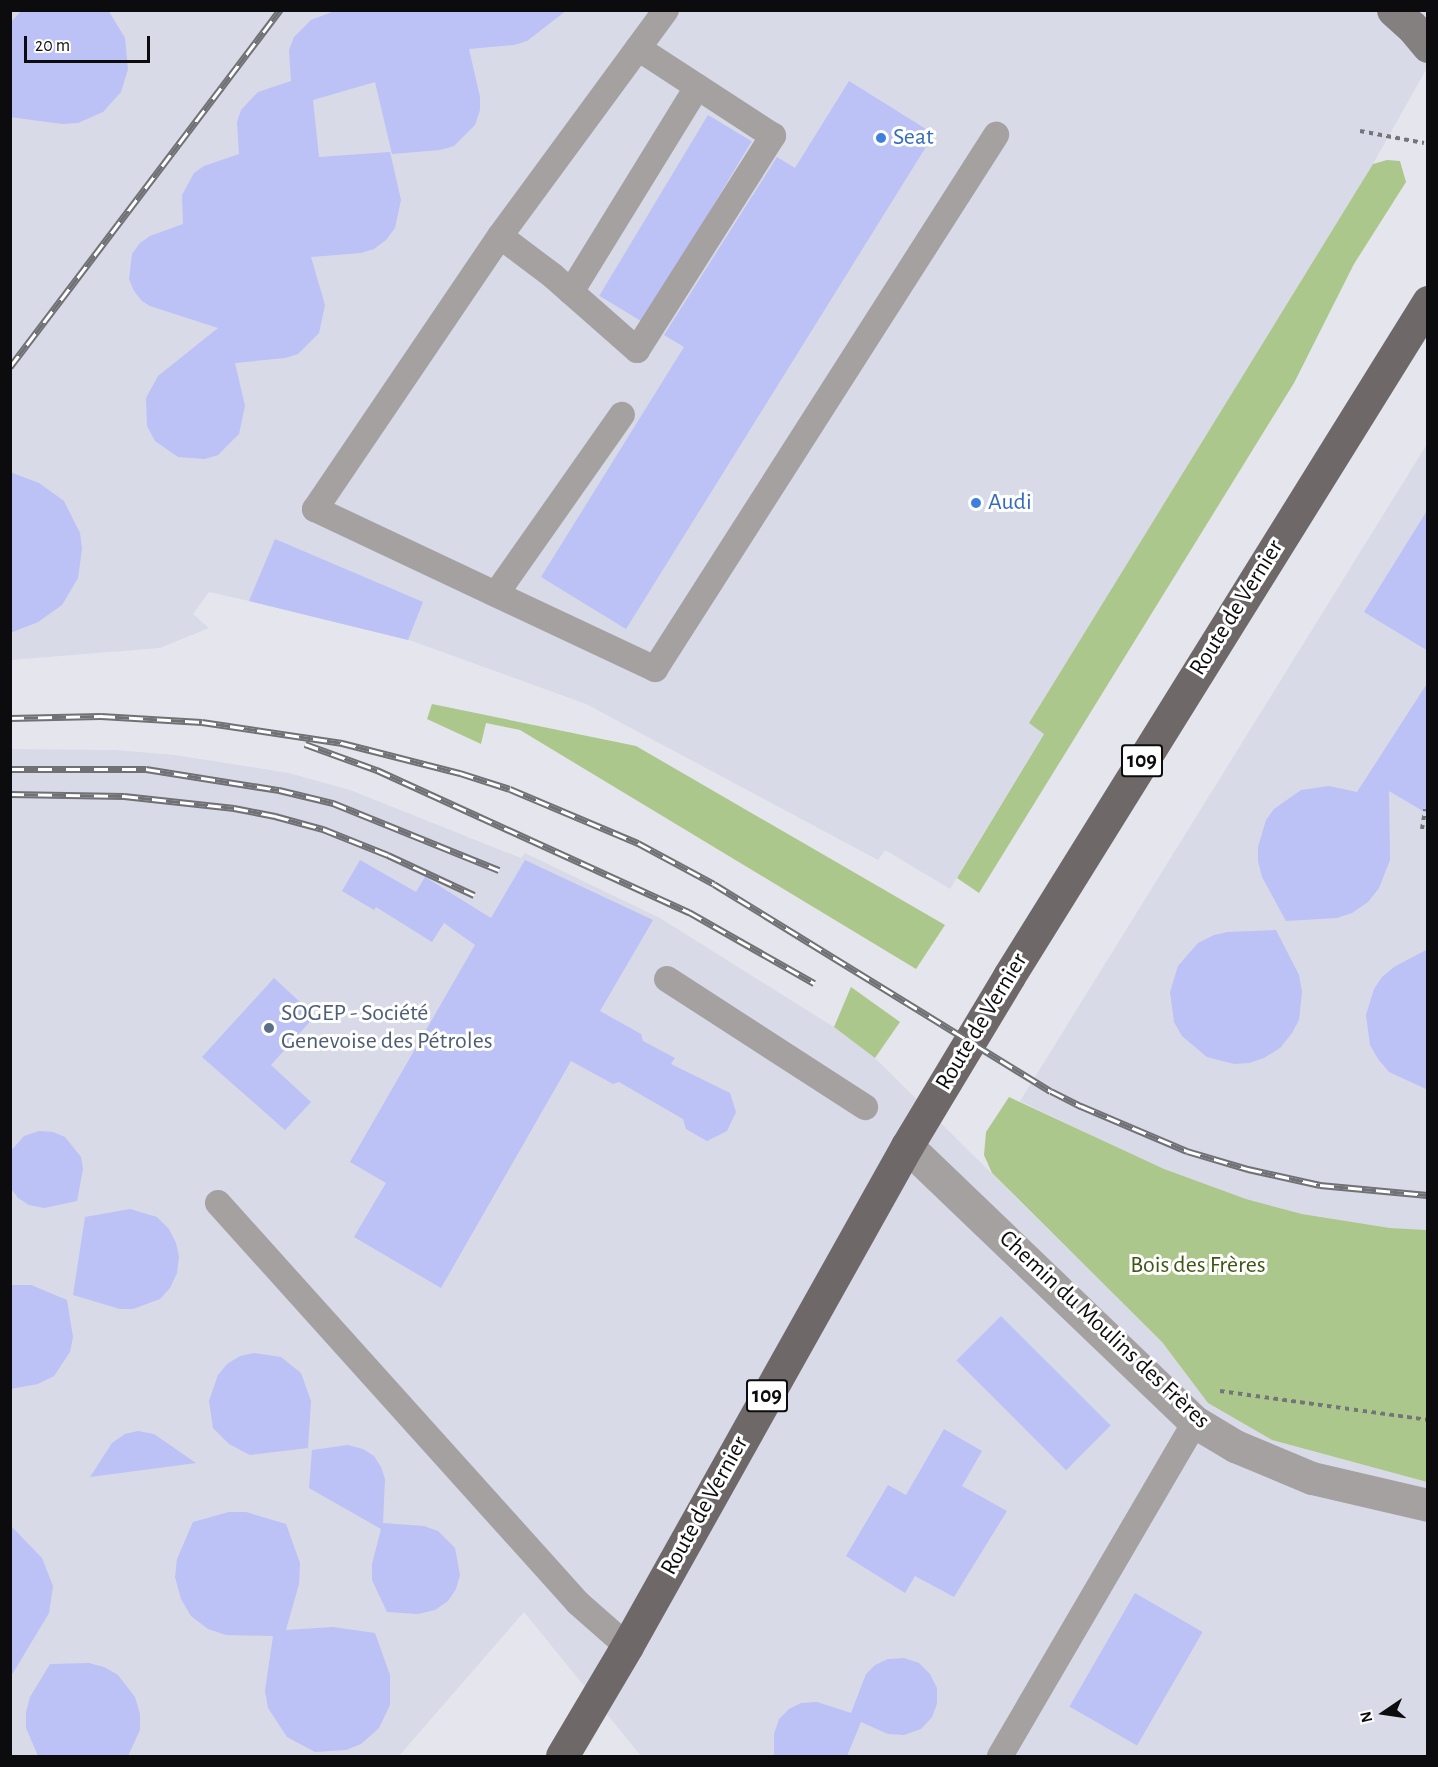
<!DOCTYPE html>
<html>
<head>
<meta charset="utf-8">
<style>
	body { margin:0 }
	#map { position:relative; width:1438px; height:1767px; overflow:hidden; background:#e5e6ed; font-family:"Alegreya Sans",sans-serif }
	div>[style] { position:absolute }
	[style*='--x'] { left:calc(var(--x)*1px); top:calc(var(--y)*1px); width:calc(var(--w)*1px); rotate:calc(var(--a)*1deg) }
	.built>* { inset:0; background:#d8dae8 }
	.green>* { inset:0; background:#acc78b }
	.building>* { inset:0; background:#bcc1f6; transform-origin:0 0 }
	.path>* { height:4px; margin-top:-2px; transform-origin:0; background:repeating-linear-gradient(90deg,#747579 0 4.5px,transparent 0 9px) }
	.lane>* { height:26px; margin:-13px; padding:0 13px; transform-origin:13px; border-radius:13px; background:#a5a1a1 }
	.street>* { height:33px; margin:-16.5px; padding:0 16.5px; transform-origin:16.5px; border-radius:16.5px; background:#a5a1a1 }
	.secondary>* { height:33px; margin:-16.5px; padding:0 16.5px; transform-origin:16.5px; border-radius:16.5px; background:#858080 }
	.primary>* { height:33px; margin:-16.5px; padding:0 16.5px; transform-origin:16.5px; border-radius:16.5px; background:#6e6868 }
	.rail>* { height:7px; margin-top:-3.5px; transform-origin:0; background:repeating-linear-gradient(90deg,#fff 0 14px,#707175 0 28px); box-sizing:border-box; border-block:2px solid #707175 }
	.dots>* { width:16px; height:16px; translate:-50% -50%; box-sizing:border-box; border:3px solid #fff; border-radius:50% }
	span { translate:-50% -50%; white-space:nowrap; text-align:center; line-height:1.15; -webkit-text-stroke:6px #fff; paint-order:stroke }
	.shield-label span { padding:2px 4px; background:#fff; border:2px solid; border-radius:4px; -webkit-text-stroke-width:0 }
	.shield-label { font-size:22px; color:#0c0c0e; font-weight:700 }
	.shop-label { font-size:24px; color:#366cbe }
	.left { translate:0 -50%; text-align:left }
	.street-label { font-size:24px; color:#0c0c0e }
	.service-label { font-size:24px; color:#4e5e75 }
	.park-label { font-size:24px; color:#3d5712 }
	.frame { position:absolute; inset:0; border:12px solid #0c0c0e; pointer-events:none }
	.north { position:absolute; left:1354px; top:1683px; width:60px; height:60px; -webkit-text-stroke:4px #fff; paint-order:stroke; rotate:257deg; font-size:16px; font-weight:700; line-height:24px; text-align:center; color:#0c0c0e }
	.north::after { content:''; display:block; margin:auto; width:21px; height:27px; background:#0c0c0e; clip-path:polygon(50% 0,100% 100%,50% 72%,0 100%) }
	.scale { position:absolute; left:24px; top:36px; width:126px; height:27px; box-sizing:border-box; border:3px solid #0c0c0e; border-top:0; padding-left:8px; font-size:18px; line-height:21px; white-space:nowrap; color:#0c0c0e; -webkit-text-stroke:4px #fff; paint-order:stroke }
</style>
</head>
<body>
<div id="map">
	<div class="built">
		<i style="clip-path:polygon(11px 11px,1427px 11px,1427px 68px,1373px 164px,1029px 723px,1044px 733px,950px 889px,885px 850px,878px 860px,586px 704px,409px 640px,249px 601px,209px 592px,193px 614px,209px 628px,160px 648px,11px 660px)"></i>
		<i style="clip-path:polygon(1427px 444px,1427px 1230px,1390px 1228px,1302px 1214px,1246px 1199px,1164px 1170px,1020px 1101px)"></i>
		<i style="clip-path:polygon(11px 749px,115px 750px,175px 755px,289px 773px,350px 790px,521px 858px,525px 853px,660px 918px,834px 1027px,875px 1058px,1162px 1342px,1208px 1403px,1272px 1440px,1427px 1482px,1427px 1756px,641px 1756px,524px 1612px,399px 1756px,11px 1756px)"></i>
	</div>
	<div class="green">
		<i style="clip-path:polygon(1387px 160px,1400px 161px,1406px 182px,1354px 264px,1294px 383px,979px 893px,957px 878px,1044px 734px,1029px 723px,1373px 164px)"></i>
		<i style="clip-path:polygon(432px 704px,636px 746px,945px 925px,916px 969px,520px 730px,486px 723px,481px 744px,427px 719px)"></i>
		<i style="clip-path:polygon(851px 987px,900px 1022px,875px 1058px,834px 1027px)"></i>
		<i style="clip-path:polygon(1009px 1097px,1164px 1169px,1246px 1199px,1302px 1214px,1390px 1228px,1427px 1230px,1427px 1482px,1272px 1440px,1208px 1403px,1162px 1342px,992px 1173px,984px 1155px,986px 1132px)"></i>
	</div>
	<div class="building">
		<i style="clip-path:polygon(22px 10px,108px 10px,125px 38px,128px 69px,121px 92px,103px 112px,78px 123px,62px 124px,10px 117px,10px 23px)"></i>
		<i style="clip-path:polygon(337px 10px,567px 10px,527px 41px,514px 45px,469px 49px,480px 97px,480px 110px,475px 125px,454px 146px,440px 150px,392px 154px,375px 82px,313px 100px,319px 157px,390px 152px,401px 200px,395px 228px,386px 240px,374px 249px,361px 253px,311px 257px,325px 305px,319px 333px,298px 354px,285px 358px,235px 363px,245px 406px,239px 434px,218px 455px,205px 459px,178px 457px,155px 441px,147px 426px,146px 398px,158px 376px,218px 328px,150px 306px,142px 301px,134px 291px,129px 279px,132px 254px,140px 243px,150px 236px,183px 224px,182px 195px,194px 173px,204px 166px,239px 154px,237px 122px,241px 110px,258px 92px,291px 81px,289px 50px,294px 37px,311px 20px)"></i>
		<i style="clip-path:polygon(849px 81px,934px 134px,626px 629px,541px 577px,684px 347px,664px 335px,777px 157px,795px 168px)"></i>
		<i style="left:708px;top:115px;width:51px;height:211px;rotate:31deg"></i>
		<i style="clip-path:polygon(10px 472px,39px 483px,64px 501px,80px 533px,82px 549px,78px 578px,62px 605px,38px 622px,10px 633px)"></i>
		<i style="clip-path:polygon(1428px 509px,1428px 651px,1364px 612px)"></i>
		<i style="clip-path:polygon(275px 539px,423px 602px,408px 640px,249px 601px)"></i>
		<i style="clip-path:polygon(1428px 682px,1428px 814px,1389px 791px,1390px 860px,1379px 888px,1368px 902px,1352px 913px,1337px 918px,1286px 921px,1262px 877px,1258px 861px,1258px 847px,1266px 820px,1274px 809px,1301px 790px,1329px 786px,1357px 792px)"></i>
		<i style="clip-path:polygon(360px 860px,416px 892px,425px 877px,491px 918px,525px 860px,653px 920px,600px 1011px,641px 1034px,643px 1041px,675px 1058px,671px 1064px,730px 1093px,736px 1112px,727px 1131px,707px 1141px,686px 1129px,683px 1119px,619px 1082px,613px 1084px,571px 1061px,441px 1288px,354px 1237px,386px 1183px,350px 1162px,475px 945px,444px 923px,432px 942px,376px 907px,374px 910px,342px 891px)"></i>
		<i style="clip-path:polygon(1276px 930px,1299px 975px,1302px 992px,1299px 1020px,1292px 1033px,1280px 1048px,1264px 1058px,1249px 1063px,1234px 1064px,1207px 1057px,1182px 1036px,1174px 1022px,1170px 992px,1178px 966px,1198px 943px,1214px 935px,1228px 932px)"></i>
		<i style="clip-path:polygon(1428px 949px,1428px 1090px,1389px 1072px,1378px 1059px,1370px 1045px,1366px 1015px,1374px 989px,1382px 977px,1394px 967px)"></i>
		<i style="clip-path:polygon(274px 978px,315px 1016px,271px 1065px,311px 1102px,285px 1130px,202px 1057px)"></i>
		<i style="clip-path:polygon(39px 1131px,53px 1132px,65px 1137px,81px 1157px,83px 1169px,77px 1201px,44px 1208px,29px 1205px,18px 1198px,10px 1187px,10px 1152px,24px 1136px)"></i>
		<i style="clip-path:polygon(130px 1209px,157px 1217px,169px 1229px,176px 1243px,179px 1257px,177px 1273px,170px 1288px,160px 1299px,133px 1309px,120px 1309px,73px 1295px,85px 1217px)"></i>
		<i style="clip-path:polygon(10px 1285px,31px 1285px,67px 1300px,73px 1337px,70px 1352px,54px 1376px,38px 1384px,10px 1389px)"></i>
		<i style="left:1001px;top:1316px;width:155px;height:63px;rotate:45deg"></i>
		<i style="clip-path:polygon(254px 1353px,281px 1357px,301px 1373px,311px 1401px,308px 1448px,250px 1455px,229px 1444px,213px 1428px,209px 1401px,218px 1375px,227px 1364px,240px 1356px)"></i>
		<i style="clip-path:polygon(944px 1429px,982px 1451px,962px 1486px,1007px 1511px,954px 1597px,915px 1576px,905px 1593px,846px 1556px,888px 1485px,906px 1495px)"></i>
		<i style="clip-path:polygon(138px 1431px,154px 1434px,196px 1463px,90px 1477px,112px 1443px,125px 1434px)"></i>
		<i style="clip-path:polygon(348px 1445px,363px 1449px,374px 1456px,381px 1467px,385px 1479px,383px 1523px,424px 1526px,438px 1531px,455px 1548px,460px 1575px,456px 1589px,448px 1601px,435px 1610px,418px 1614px,387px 1612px,372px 1580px,372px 1564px,381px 1529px,309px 1488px,312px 1450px)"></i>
		<i style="clip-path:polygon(229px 1512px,246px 1512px,286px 1524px,300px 1563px,299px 1584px,286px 1630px,333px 1627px,375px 1633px,390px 1675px,390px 1705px,379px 1728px,361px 1744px,346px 1750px,315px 1752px,287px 1737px,268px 1708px,265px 1691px,273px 1636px,226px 1635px,208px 1629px,191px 1616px,181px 1599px,175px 1577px,177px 1559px,193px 1522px)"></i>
		<i style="clip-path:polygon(10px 1525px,42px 1558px,53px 1586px,49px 1613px,10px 1678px)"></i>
		<i style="left:1135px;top:1593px;width:78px;height:131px;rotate:30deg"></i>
		<i style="clip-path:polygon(904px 1658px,919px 1663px,930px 1674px,937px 1688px,937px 1704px,932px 1717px,921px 1729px,904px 1735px,888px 1734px,861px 1722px,847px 1756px,774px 1756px,774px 1734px,779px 1719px,789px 1709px,801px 1703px,817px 1702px,851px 1713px,866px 1674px,875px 1665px,888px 1659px)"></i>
		<i style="clip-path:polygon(89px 1663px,104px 1667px,118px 1675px,135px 1697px,140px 1714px,140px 1730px,128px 1756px,38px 1756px,26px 1728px,26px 1712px,30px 1697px,50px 1664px)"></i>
	</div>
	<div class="path">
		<i style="--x:1360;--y:131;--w:65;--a:10.6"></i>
		<i style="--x:1422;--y:829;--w:20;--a:-81"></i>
		<i style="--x:1220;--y:1391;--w:210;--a:7.9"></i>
	</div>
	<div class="lane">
		<i style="--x:666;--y:10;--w:280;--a:126.3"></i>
		<i style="--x:500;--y:236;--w:330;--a:124.1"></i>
		<i style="--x:315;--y:509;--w:376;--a:25.2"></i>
		<i style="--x:655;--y:669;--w:634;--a:-57.44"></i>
		<i style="--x:500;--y:236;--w:66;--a:37"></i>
		<i style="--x:553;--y:276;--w:112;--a:41.4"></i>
		<i style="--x:637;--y:350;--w:254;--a:-57.6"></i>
		<i style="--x:773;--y:136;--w:161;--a:-146.9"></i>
		<i style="--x:571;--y:292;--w:241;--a:-58.4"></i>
		<i style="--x:496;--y:594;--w:219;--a:-54.9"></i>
		<i style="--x:667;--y:979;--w:236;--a:32.9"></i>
		<i style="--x:218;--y:1203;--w:538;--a:48.01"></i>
		<i style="--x:578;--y:1603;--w:65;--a:41.3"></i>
		<i style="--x:1000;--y:1756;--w:387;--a:-59.7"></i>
	</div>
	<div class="street">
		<i style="--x:907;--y:1146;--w:399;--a:43.8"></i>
		<i style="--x:1195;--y:1422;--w:47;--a:31"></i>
		<i style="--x:1235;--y:1446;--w:83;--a:22.6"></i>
		<i style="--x:1312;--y:1478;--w:119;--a:13.1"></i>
	</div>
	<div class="secondary">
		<i style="--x:1393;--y:10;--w:25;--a:42"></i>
		<i style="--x:1412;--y:27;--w:25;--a:50"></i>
	</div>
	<div class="primary">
		<i style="--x:562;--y:1756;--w:128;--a:-59.4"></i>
		<i style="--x:627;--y:1646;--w:573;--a:-60.75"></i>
		<i style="--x:907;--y:1146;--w:198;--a:-59"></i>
		<i style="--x:1009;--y:976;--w:794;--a:-58.13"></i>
	</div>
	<div class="rail">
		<i style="--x:10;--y:367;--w:448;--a:-52.9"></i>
		<i style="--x:10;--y:718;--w:91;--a:-1.3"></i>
		<i style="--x:101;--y:716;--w:101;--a:3.4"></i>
		<i style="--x:202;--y:722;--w:142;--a:8.5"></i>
		<i style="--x:342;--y:743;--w:122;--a:14.3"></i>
		<i style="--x:460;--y:773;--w:52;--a:17.7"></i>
		<i style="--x:510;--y:789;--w:139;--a:22.9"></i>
		<i style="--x:638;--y:843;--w:86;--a:28.3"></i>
		<i style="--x:714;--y:884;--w:395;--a:31.6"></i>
		<i style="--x:1051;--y:1091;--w:34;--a:27"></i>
		<i style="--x:1081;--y:1106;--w:115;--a:23"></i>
		<i style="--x:1187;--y:1151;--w:64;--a:16.4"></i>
		<i style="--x:1248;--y:1169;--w:74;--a:12.5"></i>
		<i style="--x:1320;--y:1185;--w:108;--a:5.3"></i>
		<i style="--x:305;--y:744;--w:77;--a:19.9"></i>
		<i style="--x:377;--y:770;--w:343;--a:24.5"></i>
		<i style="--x:689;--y:912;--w:144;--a:29.6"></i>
		<i style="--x:10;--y:769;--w:136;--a:0"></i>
		<i style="--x:146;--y:769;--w:135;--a:9"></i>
		<i style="--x:279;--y:790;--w:56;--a:13.5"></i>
		<i style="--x:333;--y:803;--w:179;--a:22"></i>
		<i style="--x:10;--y:794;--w:114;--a:1"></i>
		<i style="--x:124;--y:796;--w:111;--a:6.2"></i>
		<i style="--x:234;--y:808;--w:42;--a:11"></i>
		<i style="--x:275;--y:816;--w:50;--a:15.2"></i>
		<i style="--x:323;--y:829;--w:70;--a:21.8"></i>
		<i style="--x:388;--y:855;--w:95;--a:24.9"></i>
	</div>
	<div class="dots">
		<i style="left:881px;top:138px;background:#3f7fe0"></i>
		<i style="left:976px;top:503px;background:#3f7fe0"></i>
		<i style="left:269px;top:1028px;background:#5c6f8a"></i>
	</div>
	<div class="shield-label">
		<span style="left:1142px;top:761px">109</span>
		<span style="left:767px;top:1396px">109</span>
	</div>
	<div class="shop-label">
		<span class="left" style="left:893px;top:138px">Seat</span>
		<span class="left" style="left:988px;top:503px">Audi</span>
	</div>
	<div class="street-label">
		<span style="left:1237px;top:608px;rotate:-58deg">Route de Vernier</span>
		<span style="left:982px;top:1022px;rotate:-59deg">Route de Vernier</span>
		<span style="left:1104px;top:1330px;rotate:43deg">Chemin du Moulins des Frères</span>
		<span style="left:705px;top:1506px;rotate:-61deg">Route de Vernier</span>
	</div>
	<div class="service-label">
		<span class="left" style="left:281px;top:1028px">SOGEP - Société<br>Genevoise des Pétroles</span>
	</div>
	<div class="park-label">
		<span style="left:1198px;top:1266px">Bois des Frères</span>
	</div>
	<div class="frame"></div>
	<div class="north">N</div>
	<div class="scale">20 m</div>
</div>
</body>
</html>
